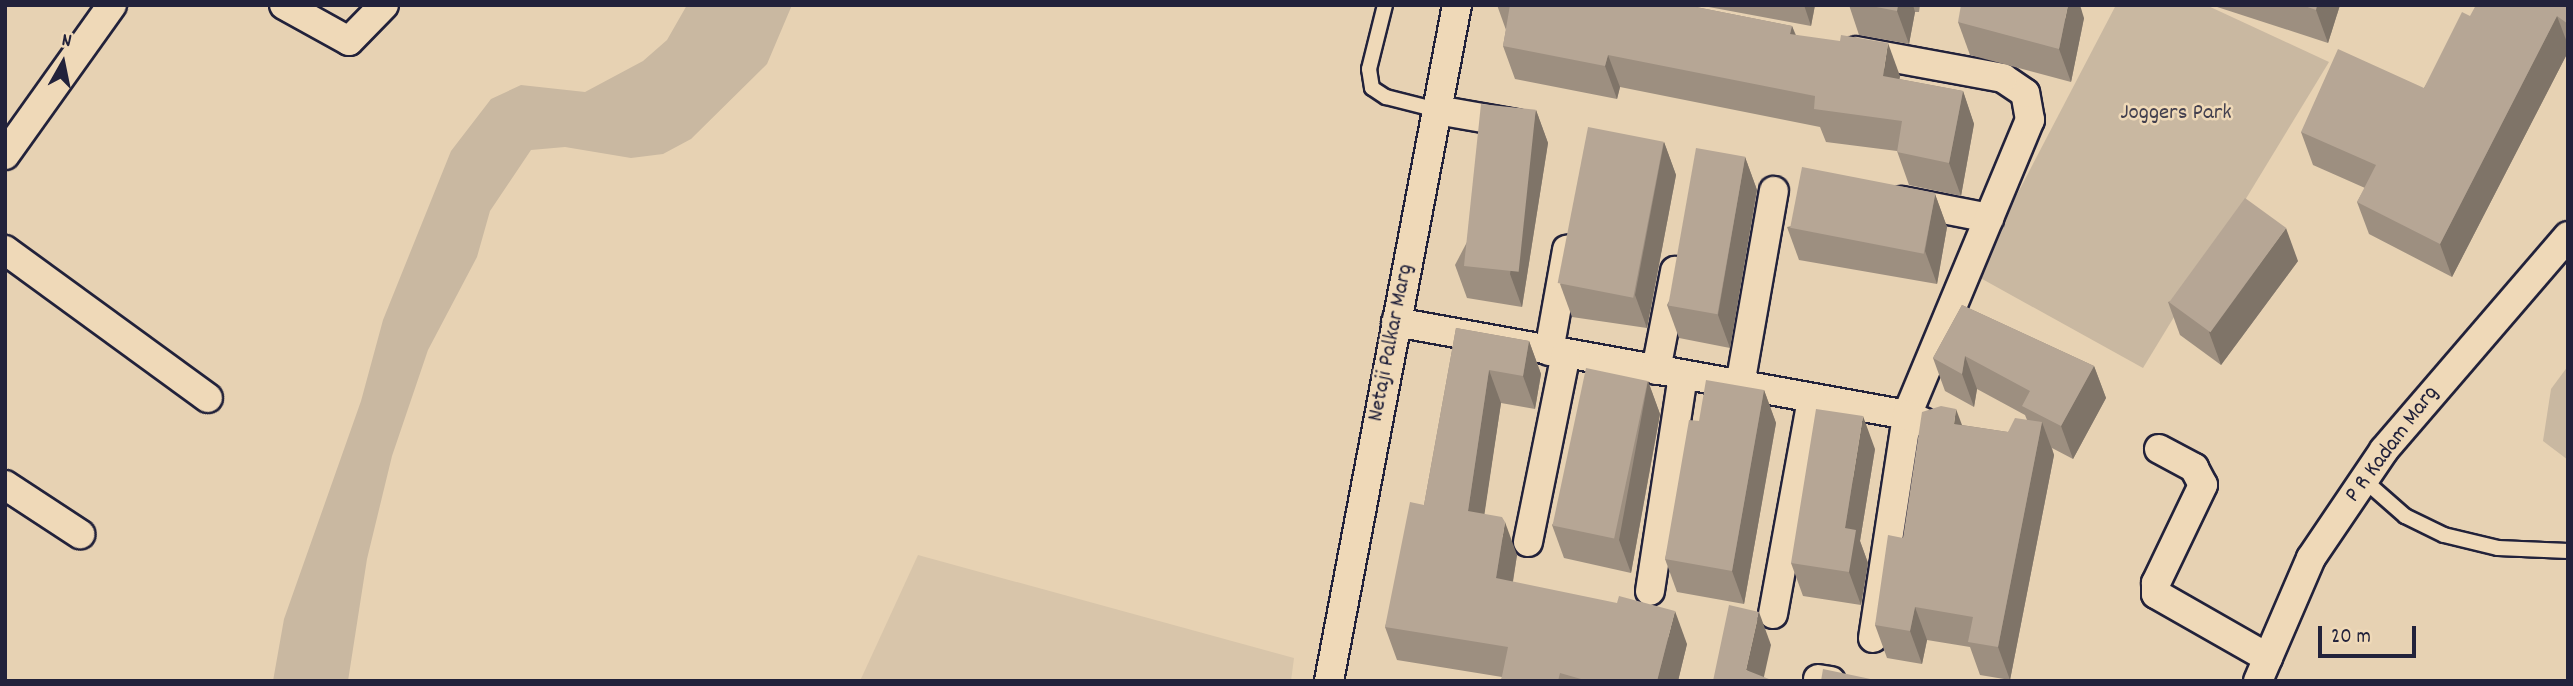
<!DOCTYPE html>
<html>
<head>
<meta charset="utf-8">
<style>
	body { margin:0 }
	#map { position:relative; width:2573px; height:686px; overflow:hidden; background:#e7d2b3; font-family:Dekko,sans-serif }
	div>[style] { position:absolute }
	[style*='--x'] { left:calc(var(--x)*1px); top:calc(var(--y)*1px); width:calc(var(--w)*1px); rotate:calc(var(--a)*1deg) }
	.built>* { inset:0; background:#d8c5aa }
	.green>* { inset:0; background:#c9b8a1 }
	.roads { filter:drop-shadow(2px 0 #22223b) drop-shadow(-2px 0 #22223b) drop-shadow(0 2px #22223b) drop-shadow(0 -2px #22223b) }
	.service>* { height:14px; margin:-7px; padding:0 7px; transform-origin:7px; border-radius:7px; background:#efd9b8 }
	.minor>* { height:28px; margin:-14px; padding:0 14px; transform-origin:14px; border-radius:14px; background:#efd9b8 }
	.wall>* { inset:0; background:#9d8f80 }
	.shaded-wall>* { inset:0; background:#7f7468 }
	.building>* { inset:0; background:#b6a695; transform-origin:0 0 }
	span { translate:-50% -50%; white-space:nowrap; text-align:center; line-height:1.15; -webkit-text-stroke:5px #efd9b8; paint-order:stroke }
	.park-label { font-size:23px; color:#43404f }
	.street-label { font-size:23px; color:#22223b }
	.frame { position:absolute; inset:0; border:7px solid #22223b; pointer-events:none }
	.north { position:absolute; left:28px; top:28px; width:70px; height:70px; -webkit-text-stroke:5px #efd9b8; paint-order:stroke; rotate:9deg; font-size:19px; font-weight:700; line-height:28px; text-align:center; color:#22223b }
	.north::after { content:''; display:block; margin:auto; width:24px; height:32px; background:#22223b; clip-path:polygon(50% 0,100% 100%,50% 72%,0 100%) }
	.scale { position:absolute; left:2318px; top:626px; width:98px; height:32px; box-sizing:border-box; border:4px solid #22223b; border-top:0; padding-left:9px; font-size:21px; line-height:24px; white-space:nowrap; color:#22223b; -webkit-text-stroke:5px #efd9b8; paint-order:stroke }
</style>
</head>
<body>
<div id="map">
	<div class="built">
		<i style="clip-path:polygon(918px 555px,1294px 658px,1291px 681px,860px 681px)"></i>
	</div>
	<div class="green">
		<i style="clip-path:polygon(687px 5px,792px 5px,767px 64px,691px 139px,663px 154px,631px 158px,565px 147px,531px 150px,490px 211px,477px 257px,428px 350px,392px 456px,367px 559px,348px 681px,273px 681px,284px 619px,361px 401px,383px 320px,451px 151px,491px 99px,521px 85px,585px 92px,643px 61px,667px 40px)"></i>
		<i style="clip-path:polygon(2116px 5px,2206px 5px,2329px 62px,2143px 368px,1975px 275px)"></i>
		<i style="clip-path:polygon(2568px 366px,2568px 460px,2543px 441px,2551px 389px)"></i>
	</div>
	<div class="roads">
		<div class="service">
			<i style="--x:1385;--y:5;--w:66;--a:104"></i>
			<i style="--x:1369;--y:69;--w:19;--a:81"></i>
			<i style="--x:1372;--y:88;--w:17;--a:33"></i>
			<i style="--x:1386;--y:97;--w:53;--a:14.3"></i>
			<i style="--x:2364;--y:480;--w:55;--a:41.3"></i>
			<i style="--x:2405;--y:516;--w:43;--a:26"></i>
			<i style="--x:2444;--y:535;--w:56;--a:13.5"></i>
			<i style="--x:2498;--y:548;--w:70;--a:2.5"></i>
		</div>
		<div class="minor">
			<i style="--x:284;--y:5;--w:74;--a:29"></i>
			<i style="--x:349;--y:41;--w:50;--a:-45.8"></i>
			<i style="--x:1437;--y:110;--w:81;--a:9.9"></i>
			<i style="--x:5;--y:155;--w:184;--a:-54.5"></i>
			<i style="--x:1902;--y:201;--w:89;--a:11.1"></i>
			<i style="--x:5;--y:250;--w:251;--a:36.1"></i>
			<i style="--x:1396;--y:322;--w:519;--a:10.31"></i>
			<i style="--x:1907;--y:415;--w:320;--a:-67.4"></i>
			<i style="--x:2030;--y:120;--w:27;--a:-100"></i>
			<i style="--x:2025;--y:93;--w:27;--a:-146"></i>
			<i style="--x:2003;--y:78;--w:149;--a:-169.6"></i>
			<i style="--x:1549;--y:351;--w:103;--a:-79.9"></i>
			<i style="--x:1656;--y:370;--w:101;--a:-79.1"></i>
			<i style="--x:1740;--y:385;--w:197;--a:-80.1"></i>
			<i style="--x:2159;--y:449;--w:40;--a:28"></i>
			<i style="--x:2194;--y:468;--w:19;--a:62"></i>
			<i style="--x:2203;--y:485;--w:109;--a:115.6"></i>
			<i style="--x:2156;--y:583;--w:11;--a:90"></i>
			<i style="--x:2156;--y:594;--w:129;--a:29.7"></i>
			<i style="--x:5;--y:485;--w:90;--a:33.2"></i>
			<i style="--x:1528;--y:542;--w:192;--a:-78.6"></i>
			<i style="--x:1650;--y:591;--w:219;--a:-81.3"></i>
			<i style="--x:1773;--y:614;--w:219;--a:-79.7"></i>
			<i style="--x:1873;--y:638;--w:226;--a:-81.3"></i>
			<i style="--x:1907;--y:415;--w:17;--a:24"></i>
			<i style="--x:1818;--y:679;--w:13;--a:9"></i>
			<i style="--x:1329;--y:681;--w:688;--a:-79.28"></i>
			<i style="--x:2258;--y:681;--w:134;--a:-66.7"></i>
			<i style="--x:2311;--y:558;--w:130;--a:-55.9"></i>
			<i style="--x:2384;--y:450;--w:282;--a:-49.3"></i>
		</div>
	</div>
	<div class="wall">
		<i style="clip-path:polygon(1497px 5px,1686px 5px,1792px 26px,1796px 35px,1900px 76px,1899px 79px,1963px 91px,1974px 124px,1961px 196px,1909px 185px,1897px 151px,1826px 142px,1820px 127px,1620px 87px,1617px 99px,1515px 79px,1503px 46px,1506px 30px)"></i>
		<i style="clip-path:polygon(1698px 5px,1815px 5px,1811px 26px)"></i>
		<i style="clip-path:polygon(1849px 5px,1920px 5px,1919px 12px,1915px 12px,1909px 44px,1859px 35px)"></i>
		<i style="clip-path:polygon(2211px 5px,2340px 5px,2328px 43px)"></i>
		<i style="clip-path:polygon(2568px 5px,2568px 52px,2452px 277px,2369px 234px,2357px 202px,2365px 188px,2313px 165px,2301px 132px,2424px 88px,2470px 16px)"></i>
		<i style="clip-path:polygon(2084px 18px,2071px 82px,1970px 55px,1958px 22px)"></i>
		<i style="clip-path:polygon(1536px 110px,1548px 143px,1522px 307px,1467px 298px,1455px 265px)"></i>
		<i style="clip-path:polygon(1664px 142px,1676px 175px,1647px 328px,1572px 317px,1560px 284px)"></i>
		<i style="clip-path:polygon(1745px 157px,1757px 190px,1730px 348px,1679px 338px,1667px 305px)"></i>
		<i style="clip-path:polygon(1935px 194px,1947px 227px,1937px 284px,1799px 260px,1787px 227px)"></i>
		<i style="clip-path:polygon(2298px 261px,2221px 365px,2180px 335px,2168px 302px)"></i>
		<i style="clip-path:polygon(1962px 305px,2094px 366px,2106px 398px,2073px 459px,2052px 448px,2054px 455px,2010px 680px,1980px 675px,1970px 647px,1927px 640px,1922px 664px,1887px 658px,1875px 625px,1903px 538px,1962px 425px,2008px 432px,2027px 420px,2025px 415px,1977px 389px,1974px 407px,1945px 391px,1933px 358px)"></i>
		<i style="clip-path:polygon(1456px 328px,1529px 341px,1541px 374px,1535px 409px,1501px 403px,1484px 514px,1517px 555px,1513px 582px,1687px 644px,1678px 681px,1501px 681px,1502px 677px,1397px 660px,1385px 627px,1424px 505px)"></i>
		<i style="clip-path:polygon(1648px 381px,1660px 414px,1631px 573px,1564px 558px,1552px 525px)"></i>
		<i style="clip-path:polygon(1764px 390px,1776px 423px,1744px 604px,1677px 592px,1665px 559px,1699px 421px)"></i>
		<i style="clip-path:polygon(1875px 449px,1860px 541px,1868px 563px,1861px 605px,1803px 596px,1791px 563px)"></i>
	</div>
	<div class="shaded-wall">
		<i style="clip-path:polygon(1804px 5px,1815px 5px,1811px 26px)"></i>
		<i style="clip-path:polygon(1898px 5px,1913px 5px,1915px 12px,1909px 44px,1897px 11px)"></i>
		<i style="clip-path:polygon(2068px 5px,2080px 5px,2084px 18px,2071px 82px,2059px 49px)"></i>
		<i style="clip-path:polygon(2317px 5px,2340px 5px,2328px 43px,2316px 10px)"></i>
		<i style="clip-path:polygon(2557px 16px,2568px 45px,2568px 52px,2452px 277px,2440px 244px)"></i>
		<i style="clip-path:polygon(1792px 26px,1804px 59px,1790px 34px)"></i>
		<i style="clip-path:polygon(1888px 43px,1900px 76px,1895px 109px,1883px 76px)"></i>
		<i style="clip-path:polygon(1608px 55px,1620px 87px,1617px 99px,1605px 66px)"></i>
		<i style="clip-path:polygon(1963px 91px,1974px 124px,1961px 196px,1949px 163px)"></i>
		<i style="clip-path:polygon(1536px 110px,1548px 143px,1522px 307px,1510px 274px)"></i>
		<i style="clip-path:polygon(1664px 142px,1676px 175px,1647px 328px,1635px 295px)"></i>
		<i style="clip-path:polygon(1745px 157px,1757px 190px,1730px 348px,1718px 315px)"></i>
		<i style="clip-path:polygon(1935px 194px,1947px 227px,1937px 284px,1925px 251px)"></i>
		<i style="clip-path:polygon(2286px 228px,2298px 261px,2221px 365px,2209px 332px)"></i>
		<i style="clip-path:polygon(1529px 341px,1541px 374px,1535px 409px,1523px 376px)"></i>
		<i style="clip-path:polygon(1965px 356px,1977px 389px,1974px 407px,1962px 374px)"></i>
		<i style="clip-path:polygon(2094px 366px,2106px 398px,2073px 459px,2061px 426px)"></i>
		<i style="clip-path:polygon(1489px 370px,1501px 403px,1480px 544px,1468px 511px)"></i>
		<i style="clip-path:polygon(1648px 381px,1660px 414px,1631px 573px,1619px 540px)"></i>
		<i style="clip-path:polygon(1764px 390px,1776px 423px,1744px 604px,1732px 571px)"></i>
		<i style="clip-path:polygon(1956px 409px,1968px 441px,1954px 424px)"></i>
		<i style="clip-path:polygon(1863px 416px,1875px 449px,1860px 541px,1868px 563px,1861px 605px,1849px 572px,1845px 528px)"></i>
		<i style="clip-path:polygon(2042px 422px,2054px 455px,2010px 680px,1998px 647px)"></i>
		<i style="clip-path:polygon(1505px 522px,1517px 555px,1508px 611px,1496px 578px)"></i>
		<i style="clip-path:polygon(1915px 607px,1927px 640px,1922px 664px,1910px 631px)"></i>
		<i style="clip-path:polygon(1675px 611px,1687px 644px,1678px 681px,1657px 681px)"></i>
		<i style="clip-path:polygon(1759px 612px,1771px 645px,1763px 681px,1746px 670px)"></i>
	</div>
	<div class="building">
		<i style="clip-path:polygon(1510px 5px,1686px 5px,1792px 26px,1790px 34px,1840px 41px,1841px 35px,1888px 43px,1883px 76px,1963px 91px,1949px 163px,1897px 152px,1902px 121px,1814px 109px,1815px 96px,1608px 55px,1605px 66px,1503px 46px)"></i>
		<i style="clip-path:polygon(1866px 5px,1898px 5px,1897px 11px)"></i>
		<i style="clip-path:polygon(1961px 5px,2068px 5px,2059px 49px,1958px 22px)"></i>
		<i style="clip-path:polygon(2302px 5px,2317px 5px,2316px 10px)"></i>
		<i style="clip-path:polygon(2476px 5px,2568px 5px,2568px 24px,2557px 16px,2440px 244px,2357px 202px,2376px 165px,2301px 132px,2338px 49px,2424px 88px,2462px 12px,2470px 16px)"></i>
		<i style="left:1481px;top:104px;width:55px;height:163px;rotate:6deg"></i>
		<i style="left:1588px;top:127px;width:77px;height:159px;rotate:11deg"></i>
		<i style="left:1696px;top:148px;width:50px;height:160px;rotate:10deg"></i>
		<i style="left:1802px;top:167px;width:136px;height:62px;rotate:11deg"></i>
		<i style="left:2245px;top:198px;width:51px;height:129px;rotate:36deg"></i>
		<i style="clip-path:polygon(1962px 305px,2094px 366px,2061px 426px,2022px 406px,2030px 391px,1965px 356px,1962px 374px,1933px 358px)"></i>
		<i style="clip-path:polygon(1456px 328px,1529px 341px,1523px 376px,1489px 370px,1468px 511px,1502px 517px,1505px 522px,1496px 578px,1617px 603px,1619px 596px,1675px 611px,1657px 681px,1588px 681px,1560px 673px,1558px 681px,1501px 681px,1508px 647px,1385px 627px,1410px 502px,1424px 505px)"></i>
		<i style="left:1586px;top:368px;width:63px;height:161px;rotate:12deg"></i>
		<i style="clip-path:polygon(1706px 380px,1764px 390px,1732px 571px,1665px 559px,1689px 420px,1699px 421px)"></i>
		<i style="clip-path:polygon(1941px 406px,1956px 409px,1954px 424px,2008px 432px,2015px 418px,2042px 422px,1998px 647px,1968px 642px,1973px 617px,1915px 607px,1910px 631px,1875px 625px,1888px 535px,1903px 538px,1922px 412px)"></i>
		<i style="clip-path:polygon(1816px 409px,1863px 416px,1845px 528px,1856px 530px,1849px 572px,1791px 563px)"></i>
		<i style="clip-path:polygon(1729px 605px,1759px 612px,1746px 670px,1774px 681px,1713px 681px)"></i>
		<i style="clip-path:polygon(1823px 669px,1880px 681px,1821px 681px)"></i>
	</div>
	<div class="park-label">
		<span style="left:2176px;top:114px">Joggers Park</span>
	</div>
	<div class="street-label">
		<span style="left:1392px;top:343px;rotate:-79deg">Netaji Palkar Marg</span>
		<span style="left:2393px;top:445px;rotate:-53deg">P R Kadam Marg</span>
	</div>
	<div class="frame"></div>
	<div class="north">N</div>
	<div class="scale">20 m</div>
</div>
</body>
</html>
